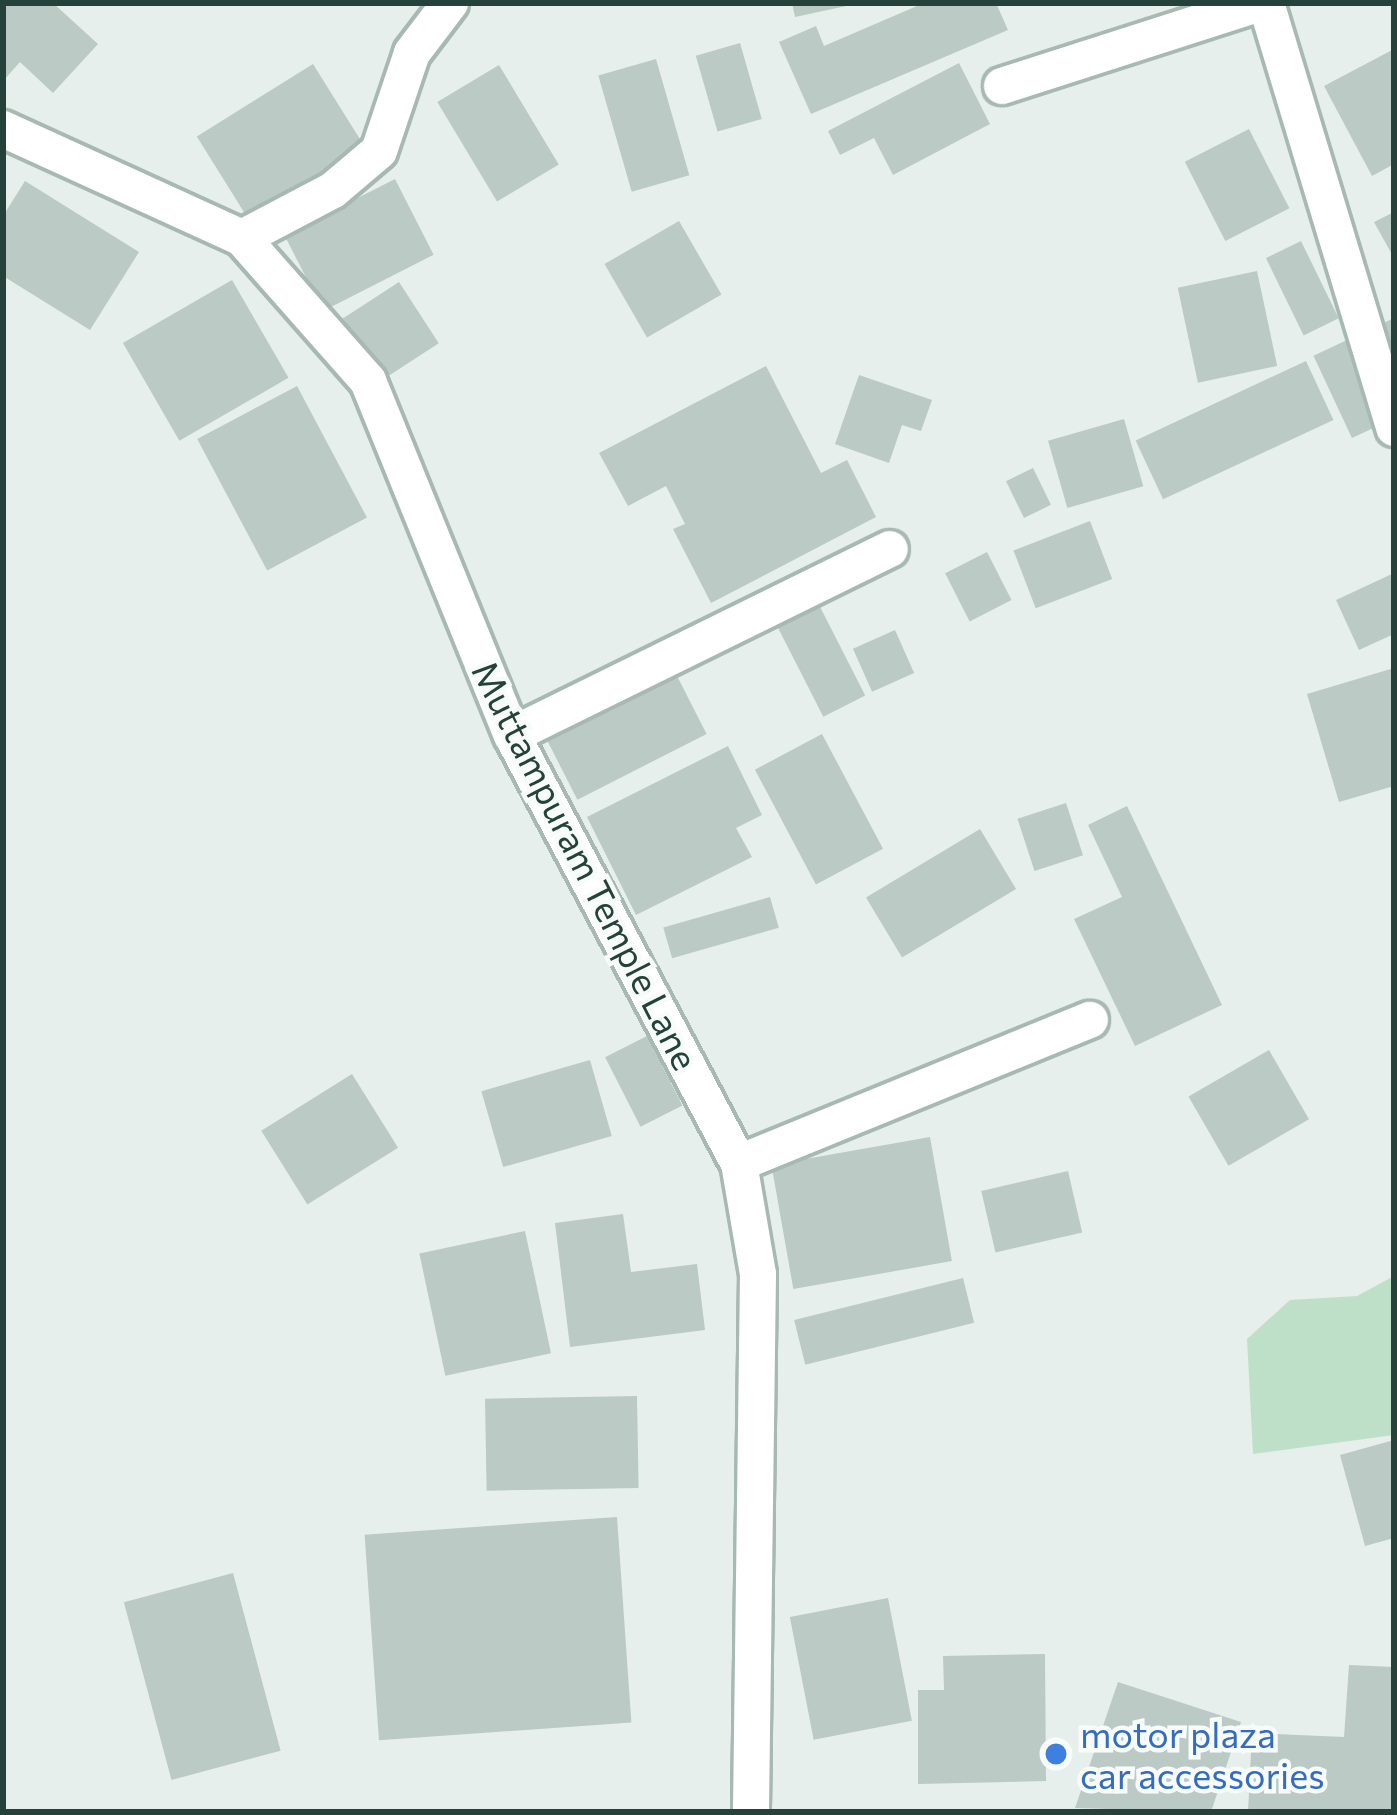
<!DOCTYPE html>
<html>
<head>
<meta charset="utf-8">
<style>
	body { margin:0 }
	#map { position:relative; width:1397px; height:1815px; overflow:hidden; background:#e6efeb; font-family:Commissioner,sans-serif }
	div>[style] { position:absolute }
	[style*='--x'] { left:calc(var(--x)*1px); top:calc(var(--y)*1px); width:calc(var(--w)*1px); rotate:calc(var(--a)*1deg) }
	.green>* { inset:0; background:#bfe0c8 }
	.building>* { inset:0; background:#bbcac4; transform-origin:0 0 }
	.roads { filter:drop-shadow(3px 0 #a8b8b2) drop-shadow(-3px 0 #a8b8b2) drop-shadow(0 3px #a8b8b2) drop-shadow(0 -3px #a8b8b2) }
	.minor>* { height:36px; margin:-18px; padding:0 18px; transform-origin:18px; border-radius:18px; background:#fff }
	.dots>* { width:33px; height:33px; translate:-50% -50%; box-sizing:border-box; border:6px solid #f7fbf9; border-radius:50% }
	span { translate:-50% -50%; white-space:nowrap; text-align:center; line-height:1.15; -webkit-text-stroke:9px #f7fbf9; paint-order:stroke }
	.street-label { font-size:36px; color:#24423a }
	.shop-label { font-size:36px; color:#366cbe }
	.left { translate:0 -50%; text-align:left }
	.frame { position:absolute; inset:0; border:6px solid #24423a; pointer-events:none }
</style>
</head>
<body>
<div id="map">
	<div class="green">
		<i style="clip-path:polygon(1394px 1276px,1394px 1435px,1253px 1454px,1247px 1339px,1290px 1300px,1357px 1296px)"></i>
	</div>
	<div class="building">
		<i style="clip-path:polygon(3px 3px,53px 3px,98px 44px,53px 93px,20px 62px,3px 81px)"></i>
		<i style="clip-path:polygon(792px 3px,851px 3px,851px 5px,795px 17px)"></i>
		<i style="clip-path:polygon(924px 3px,996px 3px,1008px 30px,811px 114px,779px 42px,816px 26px,824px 46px)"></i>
		<i style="left:740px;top:43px;width:79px;height:46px;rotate:74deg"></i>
		<i style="clip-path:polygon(1394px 49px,1394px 164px,1372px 176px,1324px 86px)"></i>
		<i style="left:656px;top:59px;width:121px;height:60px;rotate:74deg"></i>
		<i style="clip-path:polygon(959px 63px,990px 124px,893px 175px,874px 138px,840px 155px,828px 131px)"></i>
		<i style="left:313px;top:64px;width:105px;height:137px;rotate:58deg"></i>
		<i style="left:499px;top:65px;width:116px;height:72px;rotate:59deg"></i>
		<i style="left:1249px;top:129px;width:89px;height:72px;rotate:63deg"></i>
		<i style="left:395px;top:179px;width:85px;height:124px;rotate:63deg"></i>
		<i style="clip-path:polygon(25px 181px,139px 252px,90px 330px,3px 276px,3px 216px)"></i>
		<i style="clip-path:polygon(1394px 212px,1394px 258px,1374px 222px)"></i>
		<i style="left:679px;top:221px;width:85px;height:86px;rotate:60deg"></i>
		<i style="left:1301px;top:241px;width:86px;height:39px;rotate:64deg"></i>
		<i style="left:1257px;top:271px;width:97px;height:81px;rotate:78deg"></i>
		<i style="left:232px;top:280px;width:113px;height:126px;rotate:60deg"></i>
		<i style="left:399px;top:282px;width:73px;height:67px;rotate:57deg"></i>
		<i style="clip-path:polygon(1394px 318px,1394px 385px,1367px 331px)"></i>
		<i style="left:1347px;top:340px;width:91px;height:37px;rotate:65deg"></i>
		<i style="left:1306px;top:361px;width:65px;height:188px;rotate:65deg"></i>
		<i style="clip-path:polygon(766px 366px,821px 473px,847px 460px,876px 517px,711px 603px,673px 529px,685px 524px,666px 486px,628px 506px,599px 453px)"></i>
		<i style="clip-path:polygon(859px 375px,932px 400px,921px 431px,902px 425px,889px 463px,835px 444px)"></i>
		<i style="left:297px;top:386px;width:149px;height:113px;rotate:62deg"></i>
		<i style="left:1124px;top:419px;width:70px;height:79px;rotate:74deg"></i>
		<i style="left:1033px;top:468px;width:41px;height:30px;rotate:64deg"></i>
		<i style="left:1090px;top:521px;width:62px;height:82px;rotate:69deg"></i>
		<i style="left:987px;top:552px;width:54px;height:47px;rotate:63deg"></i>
		<i style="clip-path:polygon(1394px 573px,1394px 634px,1359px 650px,1336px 600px)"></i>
		<i style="left:813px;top:593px;width:115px;height:47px;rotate:63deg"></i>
		<i style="left:895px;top:630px;width:47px;height:46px;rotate:66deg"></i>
		<i style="left:673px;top:668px;width:74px;height:145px;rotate:63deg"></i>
		<i style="clip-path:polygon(1394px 668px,1394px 786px,1339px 802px,1307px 694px)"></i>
		<i style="left:822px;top:734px;width:130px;height:76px;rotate:62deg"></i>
		<i style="clip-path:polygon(728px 746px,762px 815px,736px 828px,752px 857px,636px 915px,587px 817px)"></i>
		<i style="left:1066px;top:803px;width:55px;height:51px;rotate:72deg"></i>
		<i style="clip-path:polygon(1127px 806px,1222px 1005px,1135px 1046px,1074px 919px,1122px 897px,1088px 825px)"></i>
		<i style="left:980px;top:829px;width:70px;height:133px;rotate:59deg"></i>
		<i style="left:770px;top:897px;width:32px;height:111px;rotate:74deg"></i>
		<i style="left:647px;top:1036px;width:78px;height:47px;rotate:63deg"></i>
		<i style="left:1269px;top:1050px;width:80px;height:93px;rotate:60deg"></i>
		<i style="left:590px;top:1060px;width:79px;height:113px;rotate:74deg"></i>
		<i style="left:352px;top:1074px;width:87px;height:107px;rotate:58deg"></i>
		<i style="left:930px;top:1137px;width:126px;height:161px;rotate:80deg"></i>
		<i style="left:1068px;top:1171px;width:63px;height:89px;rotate:77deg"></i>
		<i style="clip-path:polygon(623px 1214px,631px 1272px,697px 1264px,705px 1330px,570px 1347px,555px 1223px)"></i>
		<i style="left:525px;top:1231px;width:125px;height:108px;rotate:78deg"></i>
		<i style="left:963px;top:1278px;width:46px;height:174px;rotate:76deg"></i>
		<i style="left:637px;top:1396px;width:92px;height:152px;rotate:89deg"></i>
		<i style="clip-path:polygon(1394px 1440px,1394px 1538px,1365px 1546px,1340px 1455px)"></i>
		<i style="left:617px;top:1517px;width:206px;height:253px;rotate:86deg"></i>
		<i style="left:233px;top:1573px;width:184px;height:113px;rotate:75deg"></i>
		<i style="left:888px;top:1598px;width:125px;height:100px;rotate:79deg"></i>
		<i style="clip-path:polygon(1045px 1654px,1046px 1781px,918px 1784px,918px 1690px,944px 1690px,943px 1656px)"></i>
		<i style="clip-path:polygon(1349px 1665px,1394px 1667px,1394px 1812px,1248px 1812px,1252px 1733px,1344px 1737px)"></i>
		<i style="clip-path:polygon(1118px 1682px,1241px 1722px,1211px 1812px,1075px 1808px)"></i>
	</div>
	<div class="roads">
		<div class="minor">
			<i style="--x:1266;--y:3;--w:444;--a:73.2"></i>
			<i style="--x:1002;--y:86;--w:272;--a:-17.8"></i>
			<i style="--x:3;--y:129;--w:263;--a:24.5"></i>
			<i style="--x:242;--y:238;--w:191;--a:48.6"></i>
			<i style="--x:368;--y:381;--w:382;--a:67.9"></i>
			<i style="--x:512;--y:735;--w:484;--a:62.1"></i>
			<i style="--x:739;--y:1163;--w:113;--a:80.3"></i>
			<i style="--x:758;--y:1274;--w:538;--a:90.75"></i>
			<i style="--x:242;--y:238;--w:103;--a:-27.8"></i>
			<i style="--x:333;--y:190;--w:60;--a:-40.3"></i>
			<i style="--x:379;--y:151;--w:103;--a:-71.4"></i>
			<i style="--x:412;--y:53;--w:63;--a:-52.8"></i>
			<i style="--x:512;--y:735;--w:421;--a:-26.2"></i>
			<i style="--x:739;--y:1163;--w:379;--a:-22.2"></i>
		</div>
	</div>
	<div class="dots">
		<i style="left:1056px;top:1754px;background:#3f7fe0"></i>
	</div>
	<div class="street-label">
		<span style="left:586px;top:865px;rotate:63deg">Muttampuram Temple Lane</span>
	</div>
	<div class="shop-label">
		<span class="left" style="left:1080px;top:1754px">motor plaza<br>car accessories</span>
	</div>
	<div class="frame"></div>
</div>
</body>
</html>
